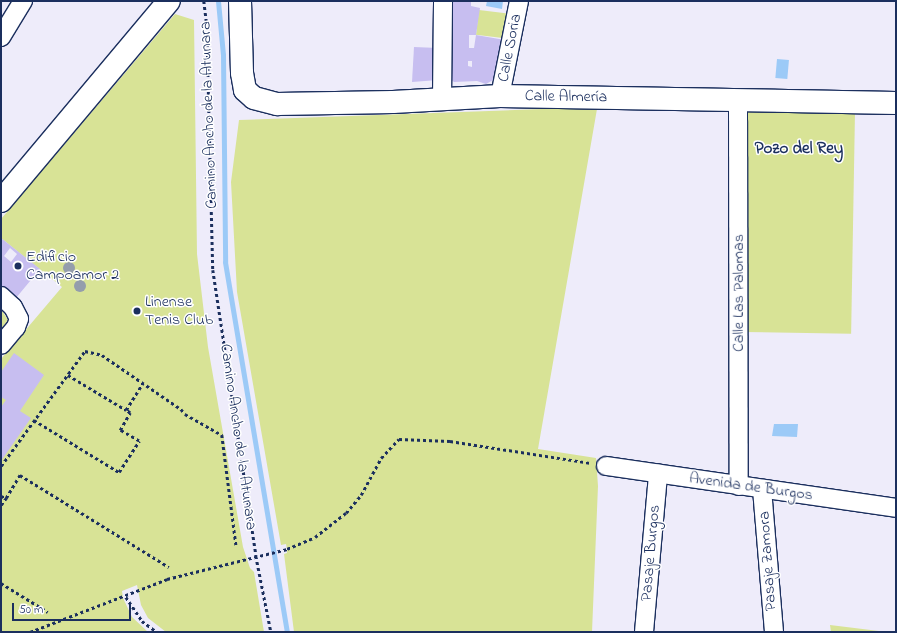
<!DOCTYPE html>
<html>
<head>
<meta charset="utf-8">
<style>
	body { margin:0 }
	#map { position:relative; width:897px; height:633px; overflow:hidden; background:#eeecfa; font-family:"Indie Flower",sans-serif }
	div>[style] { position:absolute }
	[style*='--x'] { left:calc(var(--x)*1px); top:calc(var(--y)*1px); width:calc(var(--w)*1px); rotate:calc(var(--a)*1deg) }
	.green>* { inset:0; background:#d8e396; transform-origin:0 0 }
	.water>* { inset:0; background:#9ccaf7; transform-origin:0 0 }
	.stream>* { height:5px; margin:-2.5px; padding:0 2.5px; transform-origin:2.5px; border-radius:2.5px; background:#9ccaf7 }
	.building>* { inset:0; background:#c7bef0 }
	.path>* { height:2.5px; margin-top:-1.25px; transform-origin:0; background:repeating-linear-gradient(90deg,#1b2f5e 0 3px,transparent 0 6px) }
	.roads { filter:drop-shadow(1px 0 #1b2f5e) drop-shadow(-1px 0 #1b2f5e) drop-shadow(0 1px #1b2f5e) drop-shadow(0 -1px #1b2f5e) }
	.street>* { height:18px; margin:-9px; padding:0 9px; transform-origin:9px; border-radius:9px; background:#fff }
	.secondary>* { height:22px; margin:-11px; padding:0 11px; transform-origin:11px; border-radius:11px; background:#fff }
	.trees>* { width:12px; height:12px; margin:-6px; border-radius:50%; background:#949dac }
	.dots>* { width:11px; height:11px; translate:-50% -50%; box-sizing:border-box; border:2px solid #fff; border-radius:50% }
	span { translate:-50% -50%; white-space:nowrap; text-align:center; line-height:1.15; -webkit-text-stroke:3px #fff; paint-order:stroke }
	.street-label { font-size:16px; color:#1b2f5e }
	.poi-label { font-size:16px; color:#1b2f5e }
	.left { translate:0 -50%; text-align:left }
	.neighbourhood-label { font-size:17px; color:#1b2f5e; font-weight:700 }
	.frame { position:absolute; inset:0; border:2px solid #1b2f5e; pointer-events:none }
	.scale { position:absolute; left:12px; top:603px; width:119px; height:18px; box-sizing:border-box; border:2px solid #1b2f5e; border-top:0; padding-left:5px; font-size:12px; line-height:14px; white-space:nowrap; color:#1b2f5e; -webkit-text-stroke:3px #fff; paint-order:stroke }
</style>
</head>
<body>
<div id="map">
	<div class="green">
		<i style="left:479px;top:10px;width:31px;height:25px;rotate:7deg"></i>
		<i style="clip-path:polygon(175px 14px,194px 20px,197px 254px,208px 347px,243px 547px,250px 568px,254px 572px,264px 632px,166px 632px,148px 618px,141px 605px,137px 585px,122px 591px,123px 598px,132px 617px,148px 632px,1px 632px,1px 359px,62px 287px,1px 238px,1px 219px)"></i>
		<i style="clip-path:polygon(542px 109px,597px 109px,538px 449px,596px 458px,598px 486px,592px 632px,294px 632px,284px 554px,287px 553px,287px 549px,286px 544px,281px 545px,237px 292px,231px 182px,239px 120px)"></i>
		<i style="left:747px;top:111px;width:108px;height:221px;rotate:1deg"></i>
		<i style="clip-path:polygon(1px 309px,8px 320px,1px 329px)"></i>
		<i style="clip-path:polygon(830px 625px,887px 632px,831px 632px)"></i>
	</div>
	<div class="water">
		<i style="clip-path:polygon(487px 1px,503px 1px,502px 9px,486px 6px)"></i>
		<i style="left:777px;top:59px;width:12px;height:19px;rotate:5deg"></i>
		<i style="clip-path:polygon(774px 424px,798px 424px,797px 437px,772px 436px)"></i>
	</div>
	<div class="stream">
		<i style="--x:218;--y:1;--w:54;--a:84.7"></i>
		<i style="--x:223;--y:55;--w:207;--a:89.4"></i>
		<i style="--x:225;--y:262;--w:375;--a:80.5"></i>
	</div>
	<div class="building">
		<i style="clip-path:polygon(evenodd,453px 1px,471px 1px,471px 6px,480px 8px,476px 35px,505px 40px,499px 81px,493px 80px,486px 84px,477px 81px,454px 82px,449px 78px,450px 14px,452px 14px,453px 1px,469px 35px,476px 35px,474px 48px,469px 48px,469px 35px,453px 1px,468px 61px,472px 61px,472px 67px,468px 66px,468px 61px)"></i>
		<i style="clip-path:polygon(414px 47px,438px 48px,438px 80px,412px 82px)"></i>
		<i style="clip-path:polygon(evenodd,1px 238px,40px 269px,16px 298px,1px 285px,1px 238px,10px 248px,17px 254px,11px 262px,4px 256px,10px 248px)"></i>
		<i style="clip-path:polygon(14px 353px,44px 375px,20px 411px,31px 418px,1px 461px,1px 407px,6px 400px,1px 397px,1px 372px)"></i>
	</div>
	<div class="path">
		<i style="--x:204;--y:1;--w:25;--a:83"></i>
		<i style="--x:207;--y:26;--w:244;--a:88.6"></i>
		<i style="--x:213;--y:270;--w:289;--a:81.4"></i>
		<i style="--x:256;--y:556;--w:77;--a:78.8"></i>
		<i style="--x:68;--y:375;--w:68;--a:31.1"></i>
		<i style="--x:126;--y:410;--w:32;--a:-58"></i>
		<i style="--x:34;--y:420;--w:100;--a:31.5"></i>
		<i style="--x:119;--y:472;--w:37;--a:-57"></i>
		<i style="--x:139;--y:441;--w:22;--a:-150"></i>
		<i style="--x:120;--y:430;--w:20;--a:-60"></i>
		<i style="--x:130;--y:413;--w:5;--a:-143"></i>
		<i style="--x:1;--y:466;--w:142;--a:-53.9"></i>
		<i style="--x:85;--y:351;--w:17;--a:13"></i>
		<i style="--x:102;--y:355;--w:96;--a:34.4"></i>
		<i style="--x:181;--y:409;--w:6;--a:51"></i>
		<i style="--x:185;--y:414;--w:43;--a:29.6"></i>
		<i style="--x:222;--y:435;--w:111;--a:82.7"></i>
		<i style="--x:1;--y:496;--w:5;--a:22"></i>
		<i style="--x:6;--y:498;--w:27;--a:-59"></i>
		<i style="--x:20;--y:475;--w:175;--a:31.7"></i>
		<i style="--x:1;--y:505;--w:9;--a:-54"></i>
		<i style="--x:1;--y:583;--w:55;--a:31.7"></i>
		<i style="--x:126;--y:597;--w:29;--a:56"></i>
		<i style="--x:142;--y:621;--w:19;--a:36"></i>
		<i style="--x:30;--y:632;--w:147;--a:-21.1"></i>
		<i style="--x:167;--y:579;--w:124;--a:-14"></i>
		<i style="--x:287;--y:549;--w:30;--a:-23"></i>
		<i style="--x:315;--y:537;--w:39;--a:-38"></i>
		<i style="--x:346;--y:513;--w:23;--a:-50"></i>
		<i style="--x:361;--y:495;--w:42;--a:-61.6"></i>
		<i style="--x:381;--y:458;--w:26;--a:-47"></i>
		<i style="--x:399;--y:439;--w:51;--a:2.2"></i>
		<i style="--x:450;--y:441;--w:143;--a:8.9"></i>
	</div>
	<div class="roads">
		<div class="street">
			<i style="--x:1;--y:37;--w:42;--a:-58.6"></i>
			<i style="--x:500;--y:96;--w:97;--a:-78.7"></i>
			<i style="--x:442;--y:99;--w:98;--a:-89.4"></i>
			<i style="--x:738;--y:100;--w:386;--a:89.9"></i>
			<i style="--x:1;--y:296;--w:16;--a:43"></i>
			<i style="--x:13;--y:307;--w:13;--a:63"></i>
			<i style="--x:19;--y:319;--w:9;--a:111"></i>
			<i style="--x:16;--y:327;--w:23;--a:130"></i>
			<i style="--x:606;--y:466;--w:293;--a:8.2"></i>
			<i style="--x:762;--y:489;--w:144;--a:85.2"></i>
			<i style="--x:644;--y:632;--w:159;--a:-84.9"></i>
		</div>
		<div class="secondary">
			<i style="--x:240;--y:1;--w:72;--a:88.4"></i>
			<i style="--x:242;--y:73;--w:17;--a:80"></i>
			<i style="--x:245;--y:90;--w:12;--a:42"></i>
			<i style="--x:254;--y:98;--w:24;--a:15"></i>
			<i style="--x:277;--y:104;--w:116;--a:-1"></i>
			<i style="--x:393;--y:102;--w:107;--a:-3.2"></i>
			<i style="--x:500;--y:96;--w:396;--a:1"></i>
			<i style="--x:1;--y:201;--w:261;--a:-50"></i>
		</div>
	</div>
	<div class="trees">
		<i style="left:69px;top:268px"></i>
		<i style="left:80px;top:286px"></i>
	</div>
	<div class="dots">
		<i style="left:18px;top:266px;background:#1b2f5e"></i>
		<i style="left:137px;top:311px;background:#1b2f5e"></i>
	</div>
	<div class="street-label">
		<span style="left:510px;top:48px;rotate:-79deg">Calle Soria</span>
		<span style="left:566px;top:97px;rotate:1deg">Calle Almería</span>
		<span style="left:209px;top:115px;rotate:-92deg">Camino Ancho de la Atunara</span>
		<span style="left:739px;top:293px;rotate:-90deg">Calle Las Palomas</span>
		<span style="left:238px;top:437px;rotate:82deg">Camino Ancho de la Atunara</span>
		<span style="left:751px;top:487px;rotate:8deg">Avenida de Burgos</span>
		<span style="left:651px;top:553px;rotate:-85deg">Pasaje Burgos</span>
		<span style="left:768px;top:561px;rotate:-94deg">Pasaje Zamora</span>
	</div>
	<div class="poi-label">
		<span class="left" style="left:26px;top:266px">Edificio<br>Campoamor 2</span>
		<span class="left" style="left:145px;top:311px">Linense<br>Tenis Club</span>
	</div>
	<div class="neighbourhood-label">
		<span style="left:799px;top:149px">Pozo del Rey</span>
	</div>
	<div class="frame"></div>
	<div class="scale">50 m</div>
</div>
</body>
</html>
